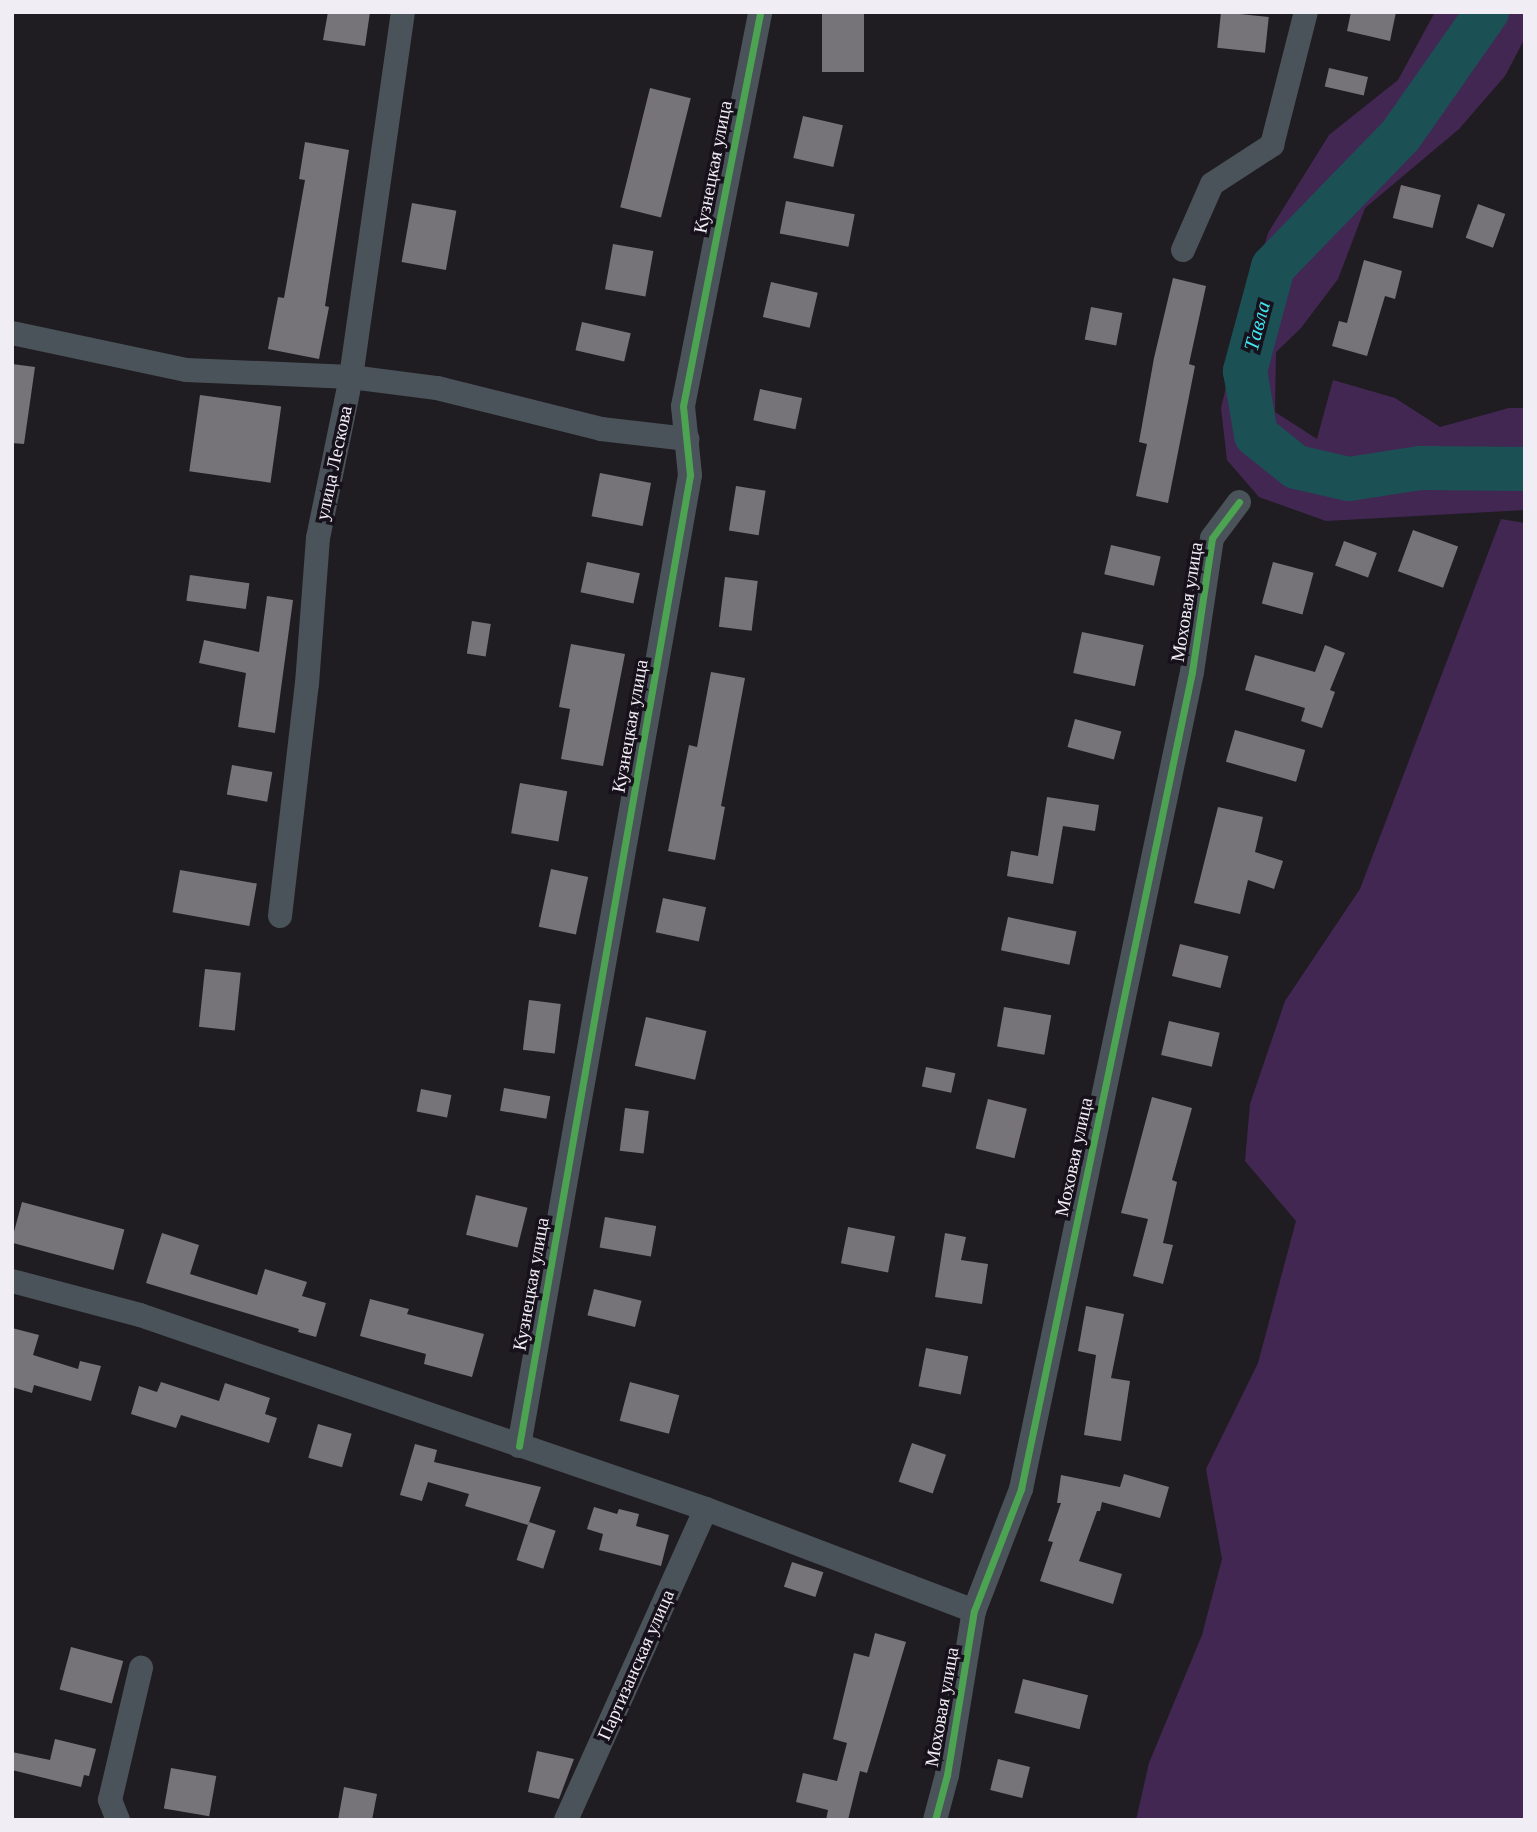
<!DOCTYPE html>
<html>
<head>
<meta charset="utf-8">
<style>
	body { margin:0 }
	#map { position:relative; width:1537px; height:1832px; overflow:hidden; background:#201d22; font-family:"Times New Roman",serif }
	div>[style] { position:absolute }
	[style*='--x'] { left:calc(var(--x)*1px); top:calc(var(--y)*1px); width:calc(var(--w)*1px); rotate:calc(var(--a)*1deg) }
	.green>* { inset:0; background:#422753 }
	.river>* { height:44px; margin:-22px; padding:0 22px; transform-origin:22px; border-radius:22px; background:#1b5155 }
	.building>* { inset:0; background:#777479; transform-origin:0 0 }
	.minor>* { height:24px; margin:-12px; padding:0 12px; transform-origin:12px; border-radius:12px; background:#4a5359 }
	.cycleway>* { height:7px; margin:-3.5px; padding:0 3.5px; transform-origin:3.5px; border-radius:3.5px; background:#4ca352 }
	span { translate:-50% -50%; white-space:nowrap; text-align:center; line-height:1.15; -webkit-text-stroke:7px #17111c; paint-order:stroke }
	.street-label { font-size:19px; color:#f1edf5 }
	.water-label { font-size:21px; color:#40e4ef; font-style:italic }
	.frame { position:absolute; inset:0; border:14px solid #f1edf5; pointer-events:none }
</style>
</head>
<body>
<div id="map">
	<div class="green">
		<i style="clip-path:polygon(1435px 12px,1525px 12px,1525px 38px,1505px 76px,1459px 129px,1365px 208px,1338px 279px,1301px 328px,1276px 352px,1275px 412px,1317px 439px,1333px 380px,1395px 398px,1440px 427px,1509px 408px,1525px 408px,1525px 510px,1326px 521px,1259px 497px,1227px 460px,1221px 408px,1240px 329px,1268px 233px,1329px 135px,1398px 80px)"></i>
		<i style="clip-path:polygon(1501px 519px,1525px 523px,1525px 1820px,1136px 1820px,1149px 1763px,1202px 1635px,1222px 1559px,1206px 1469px,1258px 1363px,1296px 1221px,1245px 1161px,1250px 1104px,1285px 1001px,1360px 889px)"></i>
	</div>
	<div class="river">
		<i style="--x:1487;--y:12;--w:150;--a:125"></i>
		<i style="--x:1401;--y:135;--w:184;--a:134.1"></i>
		<i style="--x:1273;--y:267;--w:108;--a:105.1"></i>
		<i style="--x:1245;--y:371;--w:65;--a:80.2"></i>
		<i style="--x:1256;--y:435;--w:51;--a:38.7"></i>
		<i style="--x:1296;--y:467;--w:54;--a:12.8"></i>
		<i style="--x:1349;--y:479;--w:72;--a:-8.8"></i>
		<i style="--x:1420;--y:468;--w:105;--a:0.5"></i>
	</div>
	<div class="building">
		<i style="clip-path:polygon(328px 12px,370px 12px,365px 46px,323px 40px)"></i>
		<i style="left:822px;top:12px;width:42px;height:60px"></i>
		<i style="left:1221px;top:12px;width:48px;height:36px;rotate:6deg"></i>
		<i style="clip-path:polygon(1351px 12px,1396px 12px,1390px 41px,1347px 31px)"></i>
		<i style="left:1329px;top:68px;width:40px;height:19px;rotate:13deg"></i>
		<i style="left:650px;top:88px;width:42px;height:123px;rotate:14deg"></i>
		<i style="left:803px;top:116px;width:41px;height:43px;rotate:13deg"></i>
		<i style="clip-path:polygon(305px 142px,349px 150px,325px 306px,329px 307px,319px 359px,268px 349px,278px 297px,284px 298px,305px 180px,299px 179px)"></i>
		<i style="left:1401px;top:185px;width:41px;height:34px;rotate:14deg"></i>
		<i style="left:786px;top:201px;width:70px;height:33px;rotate:11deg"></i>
		<i style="left:412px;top:203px;width:45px;height:60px;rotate:10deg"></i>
		<i style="left:1478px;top:204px;width:29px;height:36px;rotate:20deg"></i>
		<i style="left:613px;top:244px;width:41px;height:46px;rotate:10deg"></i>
		<i style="clip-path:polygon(1364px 260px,1402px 271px,1395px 299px,1385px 296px,1367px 356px,1332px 346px,1339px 321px,1347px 323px)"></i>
		<i style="clip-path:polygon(1173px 278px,1206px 286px,1189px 364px,1195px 366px,1168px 503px,1136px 496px,1147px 444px,1139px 442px,1154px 358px)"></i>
		<i style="left:771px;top:282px;width:48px;height:36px;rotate:13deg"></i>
		<i style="left:1091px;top:307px;width:32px;height:33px;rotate:11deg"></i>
		<i style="left:582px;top:322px;width:50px;height:29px;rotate:13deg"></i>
		<i style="clip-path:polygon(12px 364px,35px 367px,24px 444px,12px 443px)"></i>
		<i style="left:760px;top:389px;width:43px;height:32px;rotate:12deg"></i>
		<i style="left:200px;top:395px;width:82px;height:77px;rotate:8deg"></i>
		<i style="left:600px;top:473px;width:52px;height:44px;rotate:11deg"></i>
		<i style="left:736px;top:486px;width:30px;height:45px;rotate:9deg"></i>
		<i style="left:1413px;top:530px;width:48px;height:44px;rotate:20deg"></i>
		<i style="left:1344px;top:541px;width:35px;height:26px;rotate:20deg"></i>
		<i style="left:1111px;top:545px;width:51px;height:30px;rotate:13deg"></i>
		<i style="left:587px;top:562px;width:54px;height:31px;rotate:12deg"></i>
		<i style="left:1273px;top:562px;width:42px;height:43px;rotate:15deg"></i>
		<i style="left:190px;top:575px;width:60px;height:26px;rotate:8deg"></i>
		<i style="left:725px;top:577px;width:33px;height:50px;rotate:7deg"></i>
		<i style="clip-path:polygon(267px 596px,293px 600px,275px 733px,238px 727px,246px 673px,199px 663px,204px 640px,259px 652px)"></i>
		<i style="left:472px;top:621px;width:19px;height:33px;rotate:9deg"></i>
		<i style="left:1082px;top:632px;width:63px;height:42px;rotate:12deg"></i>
		<i style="clip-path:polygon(571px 644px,625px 654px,603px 766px,561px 759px,570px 709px,559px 707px)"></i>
		<i style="clip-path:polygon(1325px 645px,1345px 653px,1330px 690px,1335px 692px,1322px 728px,1301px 721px,1305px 708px,1245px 690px,1255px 655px,1315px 672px)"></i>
		<i style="clip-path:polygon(711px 672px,745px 678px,721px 806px,725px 807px,715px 860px,668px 851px,689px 745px,697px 747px)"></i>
		<i style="left:1075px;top:719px;width:48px;height:29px;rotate:15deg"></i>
		<i style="left:1235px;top:730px;width:73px;height:33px;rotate:16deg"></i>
		<i style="left:232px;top:765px;width:41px;height:30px;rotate:10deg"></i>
		<i style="left:520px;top:783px;width:48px;height:51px;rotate:10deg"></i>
		<i style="clip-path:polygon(1047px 797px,1099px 805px,1095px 831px,1063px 826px,1053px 884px,1007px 876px,1011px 851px,1038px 856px)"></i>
		<i style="clip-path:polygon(1218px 807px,1263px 817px,1255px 852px,1283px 861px,1274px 889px,1248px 880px,1240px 914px,1194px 903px)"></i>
		<i style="left:551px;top:869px;width:38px;height:59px;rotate:12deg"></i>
		<i style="left:180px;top:870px;width:78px;height:43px;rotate:10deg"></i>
		<i style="left:663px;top:898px;width:44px;height:35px;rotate:12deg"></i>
		<i style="left:1008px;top:917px;width:70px;height:34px;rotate:12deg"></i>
		<i style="left:1180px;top:944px;width:50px;height:33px;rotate:14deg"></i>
		<i style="left:205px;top:969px;width:36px;height:58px;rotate:6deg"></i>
		<i style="left:529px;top:1000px;width:32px;height:50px;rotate:7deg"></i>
		<i style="left:1004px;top:1007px;width:48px;height:40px;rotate:10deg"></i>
		<i style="left:646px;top:1017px;width:62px;height:50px;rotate:13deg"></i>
		<i style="left:1169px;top:1021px;width:52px;height:35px;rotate:13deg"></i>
		<i style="left:926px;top:1067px;width:30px;height:20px;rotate:12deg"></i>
		<i style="left:504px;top:1088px;width:47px;height:23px;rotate:10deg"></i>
		<i style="left:421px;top:1089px;width:31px;height:23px;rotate:11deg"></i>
		<i style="clip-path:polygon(1152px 1097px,1192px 1108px,1172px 1180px,1177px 1182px,1163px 1243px,1173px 1245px,1163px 1284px,1133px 1276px,1148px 1219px,1121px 1213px)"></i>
		<i style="left:988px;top:1099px;width:40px;height:51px;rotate:14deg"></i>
		<i style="left:625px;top:1108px;width:24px;height:43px;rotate:7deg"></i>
		<i style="left:476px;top:1195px;width:53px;height:41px;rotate:14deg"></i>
		<i style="left:22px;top:1202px;width:106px;height:42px;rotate:15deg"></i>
		<i style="left:605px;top:1217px;width:52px;height:31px;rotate:10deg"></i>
		<i style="left:848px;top:1227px;width:48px;height:37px;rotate:11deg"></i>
		<i style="clip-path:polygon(162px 1233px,199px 1245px,190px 1274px,257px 1295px,265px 1269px,307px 1282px,302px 1296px,326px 1303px,316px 1337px,298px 1332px,299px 1329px,146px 1283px)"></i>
		<i style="clip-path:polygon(945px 1233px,966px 1237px,961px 1260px,988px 1264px,982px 1304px,935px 1297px)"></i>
		<i style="left:594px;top:1289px;width:49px;height:27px;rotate:14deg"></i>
		<i style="clip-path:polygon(370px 1299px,409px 1309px,407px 1314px,484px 1334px,472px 1377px,424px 1364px,426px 1354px,360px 1336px)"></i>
		<i style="clip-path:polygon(1086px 1306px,1124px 1314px,1111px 1378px,1130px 1381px,1121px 1441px,1084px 1435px,1096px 1355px,1078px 1351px)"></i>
		<i style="clip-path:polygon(12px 1328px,39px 1335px,33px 1355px,78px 1369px,80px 1361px,101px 1366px,91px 1401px,34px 1385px,32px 1393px,12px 1387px)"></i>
		<i style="left:926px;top:1348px;width:43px;height:39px;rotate:11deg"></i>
		<i style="clip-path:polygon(161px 1382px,219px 1401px,225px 1383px,270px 1398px,265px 1414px,277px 1418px,269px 1443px,181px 1415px,176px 1428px,131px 1414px,139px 1386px,157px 1392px)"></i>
		<i style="left:630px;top:1382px;width:51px;height:40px;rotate:15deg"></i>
		<i style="left:318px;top:1424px;width:35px;height:35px;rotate:16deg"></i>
		<i style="left:912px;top:1443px;width:36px;height:41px;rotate:19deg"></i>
		<i style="clip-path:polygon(415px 1444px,437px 1450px,434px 1462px,541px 1487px,528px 1525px,465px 1506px,469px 1494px,428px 1482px,422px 1501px,400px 1495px)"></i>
		<i style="clip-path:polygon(1124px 1474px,1169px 1487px,1160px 1518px,1102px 1502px,1100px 1511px,1097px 1511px,1079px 1561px,1122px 1574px,1113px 1604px,1040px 1581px,1053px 1542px,1048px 1541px,1061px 1503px,1057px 1503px,1061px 1475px,1120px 1487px)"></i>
		<i style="clip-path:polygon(594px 1507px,617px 1514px,619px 1509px,639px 1514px,636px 1526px,669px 1535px,661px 1566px,599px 1550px,603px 1534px,587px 1529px)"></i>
		<i style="left:529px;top:1522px;width:28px;height:40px;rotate:18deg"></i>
		<i style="left:792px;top:1562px;width:33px;height:26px;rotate:18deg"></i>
		<i style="clip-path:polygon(875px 1633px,906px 1642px,867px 1773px,860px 1771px,848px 1820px,826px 1820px,828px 1810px,796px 1802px,803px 1773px,837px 1781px,847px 1743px,833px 1739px,854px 1653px,869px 1657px)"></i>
		<i style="left:71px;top:1647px;width:54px;height:44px;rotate:15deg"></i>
		<i style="left:1023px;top:1679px;width:67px;height:35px;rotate:14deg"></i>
		<i style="clip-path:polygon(55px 1739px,96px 1749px,89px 1776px,84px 1775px,81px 1787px,12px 1770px,12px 1752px,50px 1760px)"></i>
		<i style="clip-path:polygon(537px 1751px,574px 1759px,559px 1799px,528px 1792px)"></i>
		<i style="left:998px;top:1759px;width:33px;height:32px;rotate:14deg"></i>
		<i style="left:171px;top:1768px;width:46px;height:41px;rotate:10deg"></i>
		<i style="clip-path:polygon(344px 1787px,377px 1794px,372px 1820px,338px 1820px)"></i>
	</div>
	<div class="minor">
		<i style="--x:1183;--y:250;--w:72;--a:-66.3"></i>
		<i style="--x:1212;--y:184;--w:72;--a:-33"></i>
		<i style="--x:1272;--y:145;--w:137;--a:-75.7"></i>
		<i style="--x:12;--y:333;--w:178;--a:12"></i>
		<i style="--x:186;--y:370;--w:165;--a:2.4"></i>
		<i style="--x:351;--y:377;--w:87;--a:7.3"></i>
		<i style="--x:437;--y:388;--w:169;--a:14"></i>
		<i style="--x:601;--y:429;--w:87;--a:6.6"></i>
		<i style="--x:280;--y:916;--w:234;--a:-83.4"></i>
		<i style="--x:307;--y:684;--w:146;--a:-85.7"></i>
		<i style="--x:318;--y:538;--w:164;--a:-78.4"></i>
		<i style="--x:351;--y:377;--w:369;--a:-81.9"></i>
		<i style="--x:12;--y:1281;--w:132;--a:14.9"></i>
		<i style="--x:140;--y:1315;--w:598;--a:18.92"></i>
		<i style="--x:706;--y:1509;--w:287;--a:20.8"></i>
		<i style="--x:519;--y:1446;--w:986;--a:-80.01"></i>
		<i style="--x:690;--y:475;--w:69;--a:-95.8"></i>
		<i style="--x:683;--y:406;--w:401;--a:-78.9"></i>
		<i style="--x:118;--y:1820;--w:22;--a:-112"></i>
		<i style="--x:110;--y:1800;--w:136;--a:-76.8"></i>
		<i style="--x:566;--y:1820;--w:341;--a:-65.8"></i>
		<i style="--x:935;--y:1820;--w:47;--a:-75.1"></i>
		<i style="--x:947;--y:1775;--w:166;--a:-80.7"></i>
		<i style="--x:974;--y:1611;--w:131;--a:-68.9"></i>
		<i style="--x:1021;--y:1489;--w:835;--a:-78.18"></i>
		<i style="--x:1192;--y:672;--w:135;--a:-81.5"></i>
		<i style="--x:1212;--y:538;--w:45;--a:-53.1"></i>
	</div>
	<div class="cycleway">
		<i style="--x:519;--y:1446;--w:986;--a:-80.01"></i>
		<i style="--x:690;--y:475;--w:69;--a:-95.8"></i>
		<i style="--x:683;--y:406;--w:401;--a:-78.9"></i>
		<i style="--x:935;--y:1820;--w:47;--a:-75.1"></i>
		<i style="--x:947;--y:1775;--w:166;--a:-80.7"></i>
		<i style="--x:974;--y:1611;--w:131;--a:-68.9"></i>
		<i style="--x:1021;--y:1489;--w:835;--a:-78.18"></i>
		<i style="--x:1192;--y:672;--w:135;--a:-81.5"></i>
		<i style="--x:1212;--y:538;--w:45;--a:-53.1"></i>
	</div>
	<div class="street-label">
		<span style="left:713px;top:167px;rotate:-79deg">Кузнецкая улица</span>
		<span style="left:334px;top:463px;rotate:-78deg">улица Лескова</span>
		<span style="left:1187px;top:602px;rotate:-81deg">Моховая улица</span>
		<span style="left:630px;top:726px;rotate:-80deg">Кузнецкая улица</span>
		<span style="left:1074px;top:1157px;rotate:-78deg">Моховая улица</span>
		<span style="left:531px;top:1284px;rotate:-80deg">Кузнецкая улица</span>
		<span style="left:636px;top:1665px;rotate:-66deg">Партизанская улица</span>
		<span style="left:942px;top:1707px;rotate:-80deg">Моховая улица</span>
	</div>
	<div class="water-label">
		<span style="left:1257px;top:326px;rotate:-75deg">Тавла</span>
	</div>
	<div class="frame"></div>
</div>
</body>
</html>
